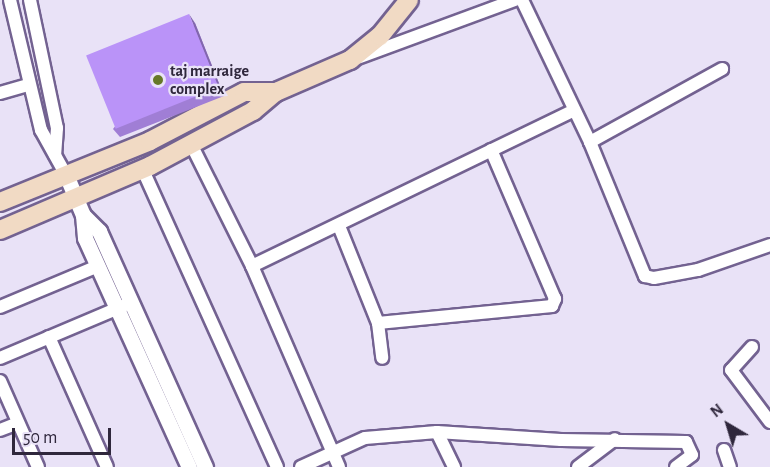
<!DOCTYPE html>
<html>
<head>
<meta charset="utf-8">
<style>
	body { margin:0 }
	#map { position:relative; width:770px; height:467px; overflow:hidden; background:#e9e2f7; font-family:"Alegreya Sans",sans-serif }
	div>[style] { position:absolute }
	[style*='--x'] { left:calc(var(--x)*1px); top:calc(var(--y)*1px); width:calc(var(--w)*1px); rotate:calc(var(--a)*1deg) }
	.roads { filter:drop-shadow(2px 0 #736291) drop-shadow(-2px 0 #736291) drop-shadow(0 2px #736291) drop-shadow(0 -2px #736291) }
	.minor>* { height:12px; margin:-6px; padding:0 6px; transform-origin:6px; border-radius:6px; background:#fff }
	.tertiary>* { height:15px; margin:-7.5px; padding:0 7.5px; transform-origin:7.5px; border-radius:7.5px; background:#fff }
	.secondary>* { height:18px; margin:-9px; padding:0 9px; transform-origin:9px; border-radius:9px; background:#f1dac4 }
	.wall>* { inset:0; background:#a07ed5 }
	.shaded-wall>* { inset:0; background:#8267ae }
	.building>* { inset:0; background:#ba93f8; transform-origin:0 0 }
	.dots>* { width:16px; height:16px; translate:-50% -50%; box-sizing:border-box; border:3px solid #e9e2f7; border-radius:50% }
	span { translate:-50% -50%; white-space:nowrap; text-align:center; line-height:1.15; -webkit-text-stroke:4.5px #e9e2f7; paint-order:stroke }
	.poi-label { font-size:16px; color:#2f273c; font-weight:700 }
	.left { translate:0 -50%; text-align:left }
	.north { position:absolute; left:698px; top:395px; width:60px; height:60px; -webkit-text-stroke:4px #e9e2f7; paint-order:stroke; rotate:322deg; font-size:16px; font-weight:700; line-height:24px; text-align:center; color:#2f273c }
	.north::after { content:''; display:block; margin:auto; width:21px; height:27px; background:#2f273c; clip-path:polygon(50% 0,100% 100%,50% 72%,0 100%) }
	.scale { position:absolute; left:12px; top:428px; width:99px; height:27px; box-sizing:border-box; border:3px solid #2f273c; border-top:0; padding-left:8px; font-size:18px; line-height:21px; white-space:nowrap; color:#2f273c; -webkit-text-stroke:4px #e9e2f7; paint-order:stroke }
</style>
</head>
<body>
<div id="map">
	<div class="roads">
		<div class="minor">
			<i style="--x:10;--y:0;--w:134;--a:76.6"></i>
			<i style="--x:41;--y:130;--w:54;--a:61"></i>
			<i style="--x:30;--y:0;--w:131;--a:78.1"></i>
			<i style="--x:57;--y:128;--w:27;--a:94"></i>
			<i style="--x:522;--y:0;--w:157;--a:64.4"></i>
			<i style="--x:590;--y:142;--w:145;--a:67.7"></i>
			<i style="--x:645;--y:276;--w:9;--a:13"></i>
			<i style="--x:654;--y:278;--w:45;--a:-10.3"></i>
			<i style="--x:698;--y:270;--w:76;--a:-19.1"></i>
			<i style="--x:360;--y:57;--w:165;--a:-20.2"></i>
			<i style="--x:0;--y:93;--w:29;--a:-16"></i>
			<i style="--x:590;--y:142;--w:151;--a:-28.9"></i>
			<i style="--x:191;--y:144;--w:136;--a:63.4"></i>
			<i style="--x:252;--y:266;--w:219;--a:66.6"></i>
			<i style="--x:142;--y:168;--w:328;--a:65.7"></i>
			<i style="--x:339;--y:226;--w:105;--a:68.1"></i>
			<i style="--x:378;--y:323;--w:175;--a:-5.6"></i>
			<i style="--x:552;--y:306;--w:8;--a:-67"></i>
			<i style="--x:555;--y:299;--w:162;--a:-113.2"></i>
			<i style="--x:252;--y:266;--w:358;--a:-25.8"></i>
			<i style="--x:0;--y:307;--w:106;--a:-22.7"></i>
			<i style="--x:378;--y:323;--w:35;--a:83"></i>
			<i style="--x:49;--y:337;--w:142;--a:66"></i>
			<i style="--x:752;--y:347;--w:31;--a:132"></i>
			<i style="--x:731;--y:370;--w:65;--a:53.1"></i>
			<i style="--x:0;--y:358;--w:134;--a:-22.9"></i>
			<i style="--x:0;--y:381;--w:94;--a:66.2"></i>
			<i style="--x:0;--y:430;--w:19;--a:-21"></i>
			<i style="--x:437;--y:432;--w:39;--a:64"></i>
			<i style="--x:724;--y:450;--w:18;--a:71"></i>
			<i style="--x:301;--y:467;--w:70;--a:-24.4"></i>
			<i style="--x:365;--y:438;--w:72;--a:-4.8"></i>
			<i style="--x:437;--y:432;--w:124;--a:3.7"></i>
			<i style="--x:561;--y:440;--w:125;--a:0.9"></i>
			<i style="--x:686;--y:442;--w:14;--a:65"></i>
			<i style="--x:692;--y:455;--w:20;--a:143"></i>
			<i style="--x:578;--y:467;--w:46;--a:-37.1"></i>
		</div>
		<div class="tertiary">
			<i style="--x:67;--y:177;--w:41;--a:67.2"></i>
			<i style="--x:83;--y:215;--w:23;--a:45"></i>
			<i style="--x:99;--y:231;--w:259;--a:65.8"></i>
			<i style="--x:83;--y:215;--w:23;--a:85"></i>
			<i style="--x:85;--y:238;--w:252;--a:65.6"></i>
		</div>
		<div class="secondary">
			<i style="--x:0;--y:202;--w:162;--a:-22.1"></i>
			<i style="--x:150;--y:141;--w:106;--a:-27.5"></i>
			<i style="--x:244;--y:92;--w:32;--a:0"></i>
			<i style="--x:0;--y:230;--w:163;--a:-23.1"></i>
			<i style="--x:150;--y:166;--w:117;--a:-28.1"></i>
			<i style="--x:253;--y:111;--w:30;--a:-40"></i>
			<i style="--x:276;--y:92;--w:81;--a:-23.4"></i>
			<i style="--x:350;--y:60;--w:38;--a:-39"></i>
			<i style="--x:380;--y:36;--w:46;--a:-51.1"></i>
		</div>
	</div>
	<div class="wall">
		<i style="clip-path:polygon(195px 23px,224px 96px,120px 137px,113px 129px)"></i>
	</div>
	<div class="shaded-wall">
		<i style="clip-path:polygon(189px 14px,195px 23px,224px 96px,218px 87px)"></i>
	</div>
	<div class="building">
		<i style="left:189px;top:14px;width:79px;height:111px;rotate:68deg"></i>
	</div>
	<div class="dots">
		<i style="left:158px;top:80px;background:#667827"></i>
	</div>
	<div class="poi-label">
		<span class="left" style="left:170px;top:80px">taj marraige<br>complex</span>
	</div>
	<div class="north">N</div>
	<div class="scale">50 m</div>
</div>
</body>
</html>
